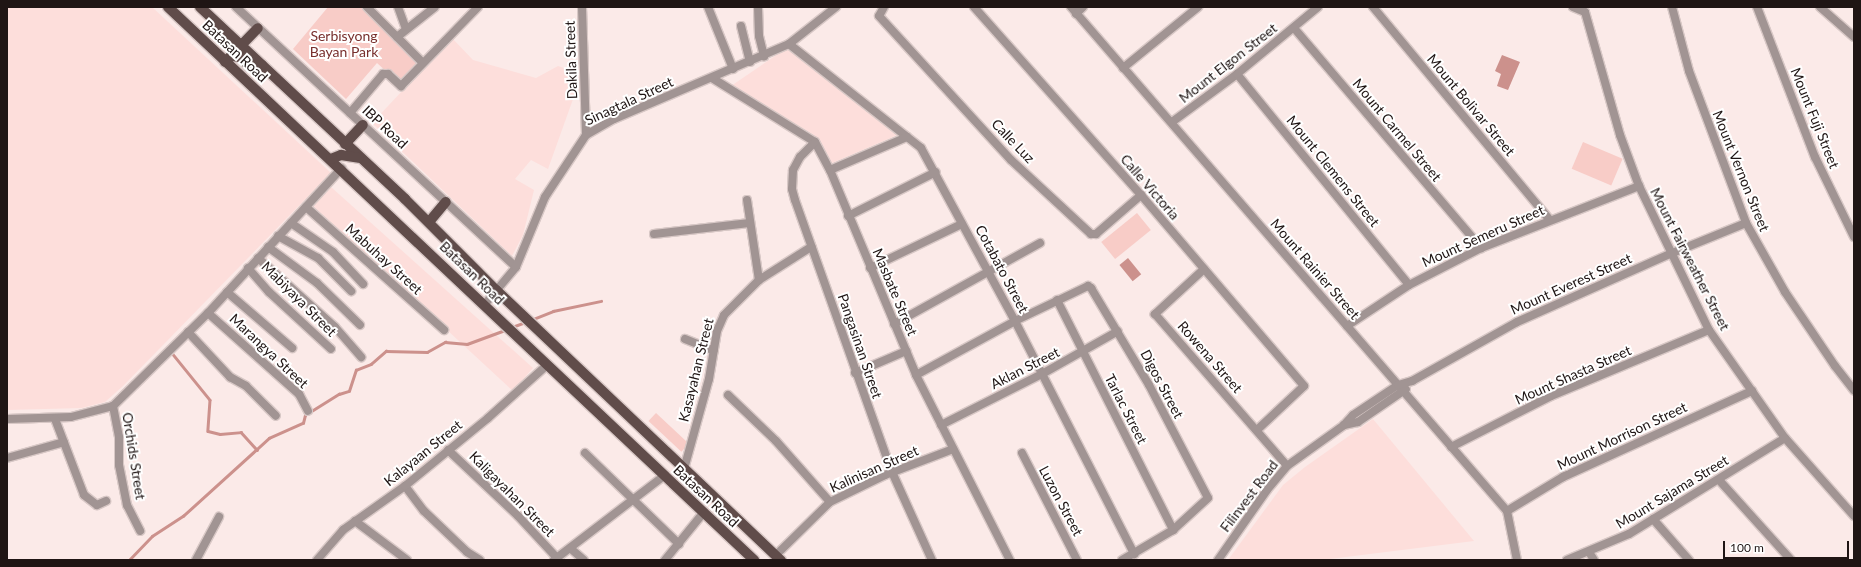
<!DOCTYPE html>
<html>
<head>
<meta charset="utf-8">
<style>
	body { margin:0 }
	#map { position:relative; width:1861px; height:567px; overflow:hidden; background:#fbeae8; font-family:Lato,sans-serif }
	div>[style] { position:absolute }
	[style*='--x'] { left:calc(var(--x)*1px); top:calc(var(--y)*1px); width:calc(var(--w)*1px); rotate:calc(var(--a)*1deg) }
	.built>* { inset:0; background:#fddedb }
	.green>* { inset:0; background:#f8ccc7; transform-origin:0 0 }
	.water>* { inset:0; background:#cc918c; transform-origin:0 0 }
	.stream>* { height:2.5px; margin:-1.25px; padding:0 1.25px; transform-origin:1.25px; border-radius:1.25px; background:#cc918c }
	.roads { filter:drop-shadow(1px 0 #d8c8c6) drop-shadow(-1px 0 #d8c8c6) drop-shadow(0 1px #d8c8c6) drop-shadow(0 -1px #d8c8c6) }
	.street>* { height:8px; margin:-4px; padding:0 4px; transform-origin:4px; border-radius:4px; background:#a19493 }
	.primary>* { height:10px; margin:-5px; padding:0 5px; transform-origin:5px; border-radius:5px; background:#604c4a }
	span { translate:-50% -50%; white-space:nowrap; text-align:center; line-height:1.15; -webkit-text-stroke:4px #fff; paint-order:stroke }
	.park-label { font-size:14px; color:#782f2d }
	.street-label { font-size:14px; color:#1f1514 }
	.frame { position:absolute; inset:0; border:8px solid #1f1514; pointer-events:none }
	.scale { position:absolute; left:1723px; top:541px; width:126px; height:18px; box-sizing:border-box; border:2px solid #1f1514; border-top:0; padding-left:5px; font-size:12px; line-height:14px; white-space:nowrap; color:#1f1514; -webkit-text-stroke:3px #fff; paint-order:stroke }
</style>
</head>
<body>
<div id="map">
	<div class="built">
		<i style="clip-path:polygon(7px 7px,152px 7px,331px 173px,123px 386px,105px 402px,82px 408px,7px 410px)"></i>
		<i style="clip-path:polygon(452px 38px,473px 60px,536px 78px,558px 66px,582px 74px,548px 169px,531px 160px,515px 179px,534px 190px,523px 235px,512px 256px,372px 123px)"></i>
		<i style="clip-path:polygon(788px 47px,900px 134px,830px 164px,814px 135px,731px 86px)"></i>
		<i style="clip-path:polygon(331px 187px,533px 368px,513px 391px,313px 206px)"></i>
		<i style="clip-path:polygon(1373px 419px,1474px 541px,1322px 560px,1228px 560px,1283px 485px,1305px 467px)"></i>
	</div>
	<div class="green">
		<i style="clip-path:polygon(328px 7px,363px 7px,418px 62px,399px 83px,377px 63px,346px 99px,293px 49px)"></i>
		<i style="left:1583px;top:142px;width:43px;height:29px;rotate:23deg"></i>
		<i style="left:1137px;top:213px;width:22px;height:46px;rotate:51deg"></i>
		<i style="left:656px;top:413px;width:45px;height:11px;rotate:43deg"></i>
	</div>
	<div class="water">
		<i style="clip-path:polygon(1502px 55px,1520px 62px,1508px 90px,1497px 86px,1501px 74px,1495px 71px)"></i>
		<i style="left:1128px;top:258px;width:21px;height:11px;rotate:51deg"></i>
	</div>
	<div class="stream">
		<i style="--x:531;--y:320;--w:24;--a:-22"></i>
		<i style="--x:553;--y:311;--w:49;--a:-11.8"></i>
		<i style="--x:512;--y:327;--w:15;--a:-20"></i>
		<i style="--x:172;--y:353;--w:60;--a:51"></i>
		<i style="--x:210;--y:400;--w:31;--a:94"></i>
		<i style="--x:208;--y:431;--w:12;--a:14"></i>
		<i style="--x:220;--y:434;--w:21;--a:-5"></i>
		<i style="--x:241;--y:432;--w:24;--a:48"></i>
		<i style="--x:129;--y:560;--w:33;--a:-46"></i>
		<i style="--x:152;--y:536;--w:37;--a:-33"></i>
		<i style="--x:183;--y:516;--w:116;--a:-42.2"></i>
		<i style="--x:269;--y:438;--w:37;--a:-24"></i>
		<i style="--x:303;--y:423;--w:8;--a:-76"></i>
		<i style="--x:305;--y:415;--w:40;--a:-32"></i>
		<i style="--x:339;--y:394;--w:10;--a:-17"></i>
		<i style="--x:349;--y:391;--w:22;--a:-72"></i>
		<i style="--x:356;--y:370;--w:16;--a:-22"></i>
		<i style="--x:371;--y:364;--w:20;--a:-41"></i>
		<i style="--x:386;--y:351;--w:41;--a:1.4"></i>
		<i style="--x:427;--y:352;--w:21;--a:-29"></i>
		<i style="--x:445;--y:342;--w:22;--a:5"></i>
		<i style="--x:467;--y:344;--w:40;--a:-20.2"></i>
	</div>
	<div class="roads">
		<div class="street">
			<i style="--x:236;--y:7;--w:382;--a:42.9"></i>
			<i style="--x:367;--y:7;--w:79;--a:45"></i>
			<i style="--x:398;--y:7;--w:23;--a:70"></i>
			<i style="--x:582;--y:7;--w:128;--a:88.2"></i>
			<i style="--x:708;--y:7;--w:67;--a:68"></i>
			<i style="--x:758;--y:7;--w:29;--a:88"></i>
			<i style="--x:759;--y:36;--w:21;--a:76"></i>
			<i style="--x:884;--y:7;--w:10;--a:119"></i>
			<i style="--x:879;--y:16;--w:195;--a:47.5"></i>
			<i style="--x:1011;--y:160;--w:109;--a:42.8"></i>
			<i style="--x:1091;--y:234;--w:5;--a:0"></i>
			<i style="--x:1096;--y:234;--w:60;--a:-40.9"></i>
			<i style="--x:974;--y:7;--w:251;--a:48.4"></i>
			<i style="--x:1141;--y:195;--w:251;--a:49.5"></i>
			<i style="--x:1304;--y:386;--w:64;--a:136.9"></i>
			<i style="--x:1071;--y:7;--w:666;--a:49.14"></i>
			<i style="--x:1507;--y:511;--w:50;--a:78.5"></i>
			<i style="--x:1373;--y:7;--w:277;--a:50.3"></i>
			<i style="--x:1573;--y:7;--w:13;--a:23"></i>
			<i style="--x:1585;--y:12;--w:128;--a:74.1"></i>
			<i style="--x:1620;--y:135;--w:54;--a:69.6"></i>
			<i style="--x:1639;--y:186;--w:160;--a:64.1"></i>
			<i style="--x:1709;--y:330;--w:132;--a:54.9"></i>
			<i style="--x:1785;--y:438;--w:104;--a:48.5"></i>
			<i style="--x:1672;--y:7;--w:66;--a:75.1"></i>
			<i style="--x:1689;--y:71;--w:162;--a:69.4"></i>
			<i style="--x:1746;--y:223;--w:79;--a:60.5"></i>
			<i style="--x:1785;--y:292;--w:89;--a:56"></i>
			<i style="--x:1835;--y:366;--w:31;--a:52"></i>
			<i style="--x:1757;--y:7;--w:161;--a:68.9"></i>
			<i style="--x:1815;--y:157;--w:89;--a:64"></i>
			<i style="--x:1820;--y:7;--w:45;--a:41.4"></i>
			<i style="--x:1076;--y:14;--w:10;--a:-45"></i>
			<i style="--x:741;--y:26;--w:37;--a:76"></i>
			<i style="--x:1294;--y:28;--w:289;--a:49.6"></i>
			<i style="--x:397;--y:37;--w:48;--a:-38.3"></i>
			<i style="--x:789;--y:44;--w:168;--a:38.2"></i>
			<i style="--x:921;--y:148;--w:197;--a:61.5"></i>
			<i style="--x:1015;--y:321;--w:262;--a:62.9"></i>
			<i style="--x:1123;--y:68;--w:97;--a:-39.1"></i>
			<i style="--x:1237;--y:74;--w:272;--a:50.8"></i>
			<i style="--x:712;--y:78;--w:121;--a:31.9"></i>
			<i style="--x:815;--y:142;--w:32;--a:62"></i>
			<i style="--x:830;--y:170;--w:222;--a:67.2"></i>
			<i style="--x:916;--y:375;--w:208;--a:63.1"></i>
			<i style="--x:350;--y:113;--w:51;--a:-49.8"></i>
			<i style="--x:383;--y:74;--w:5;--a:0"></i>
			<i style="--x:388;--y:74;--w:18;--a:43"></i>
			<i style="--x:401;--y:86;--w:110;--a:-45.7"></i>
			<i style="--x:1172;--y:122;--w:81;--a:-36.4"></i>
			<i style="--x:1237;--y:74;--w:105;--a:-39.6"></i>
			<i style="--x:815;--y:142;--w:21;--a:135"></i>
			<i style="--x:800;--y:157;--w:15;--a:118"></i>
			<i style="--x:793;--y:170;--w:19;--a:93"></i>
			<i style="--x:792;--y:189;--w:11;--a:75"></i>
			<i style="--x:795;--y:200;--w:289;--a:70.4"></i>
			<i style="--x:892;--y:472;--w:97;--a:65.6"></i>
			<i style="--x:830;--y:170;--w:84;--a:-23.2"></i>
			<i style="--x:747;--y:200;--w:81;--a:81.5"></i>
			<i style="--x:306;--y:207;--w:185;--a:41.7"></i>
			<i style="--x:848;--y:216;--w:98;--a:-26.6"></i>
			<i style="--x:291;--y:223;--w:51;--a:34.6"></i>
			<i style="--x:333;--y:252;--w:44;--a:46.8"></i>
			<i style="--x:654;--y:234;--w:96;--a:-6.6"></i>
			<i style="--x:278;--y:236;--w:46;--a:28.8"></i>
			<i style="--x:318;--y:258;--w:47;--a:45"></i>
			<i style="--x:268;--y:247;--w:61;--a:36.3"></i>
			<i style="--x:317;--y:283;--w:60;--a:44.3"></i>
			<i style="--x:258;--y:258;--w:103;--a:41.9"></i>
			<i style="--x:335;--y:327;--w:40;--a:49"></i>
			<i style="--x:248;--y:268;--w:32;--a:49"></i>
			<i style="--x:269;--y:292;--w:84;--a:42.6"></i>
			<i style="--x:870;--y:268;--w:102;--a:-25.6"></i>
			<i style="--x:1204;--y:269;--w:67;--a:137.4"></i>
			<i style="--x:1155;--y:314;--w:201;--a:49"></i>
			<i style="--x:227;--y:292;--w:86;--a:40.7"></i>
			<i style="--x:1057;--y:300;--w:258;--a:63.2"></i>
			<i style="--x:485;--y:304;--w:48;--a:-50"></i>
			<i style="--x:516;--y:267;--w:76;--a:-67.5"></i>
			<i style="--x:545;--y:197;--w:74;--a:-56.5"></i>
			<i style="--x:586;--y:135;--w:32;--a:-30"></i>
			<i style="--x:614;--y:119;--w:190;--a:-23.2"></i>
			<i style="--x:789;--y:44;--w:60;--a:-38.2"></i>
			<i style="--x:208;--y:313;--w:122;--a:41.7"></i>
			<i style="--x:299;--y:394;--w:19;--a:62"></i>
			<i style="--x:894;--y:324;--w:167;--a:-29"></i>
			<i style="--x:1347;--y:326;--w:74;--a:-33.5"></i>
			<i style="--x:1409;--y:285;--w:81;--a:-27.2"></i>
			<i style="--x:1481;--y:248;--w:170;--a:-21.4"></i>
			<i style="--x:188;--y:332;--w:62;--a:47"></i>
			<i style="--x:230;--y:377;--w:18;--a:29"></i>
			<i style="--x:246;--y:386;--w:42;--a:45"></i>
			<i style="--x:685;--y:339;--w:31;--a:22"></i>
			<i style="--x:855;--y:373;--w:56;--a:-23.3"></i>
			<i style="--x:916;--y:375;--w:113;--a:-28.6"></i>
			<i style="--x:1015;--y:321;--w:81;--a:-25.6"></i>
			<i style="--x:1088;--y:286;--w:4;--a:34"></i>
			<i style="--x:1091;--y:288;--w:113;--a:59.1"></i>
			<i style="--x:1149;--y:385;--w:127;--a:62.4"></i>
			<i style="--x:1208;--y:498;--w:47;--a:137.6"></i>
			<i style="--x:1173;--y:530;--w:59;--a:149.5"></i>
			<i style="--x:728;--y:395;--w:66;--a:43.8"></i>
			<i style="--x:776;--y:441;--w:81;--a:48.5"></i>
			<i style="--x:113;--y:406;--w:32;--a:79"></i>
			<i style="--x:119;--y:437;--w:28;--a:90"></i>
			<i style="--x:119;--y:465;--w:41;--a:78.7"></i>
			<i style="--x:127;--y:505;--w:29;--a:63"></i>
			<i style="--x:7;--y:419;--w:64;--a:-1.8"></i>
			<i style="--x:71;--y:417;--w:43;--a:-14.7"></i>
			<i style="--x:113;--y:406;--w:133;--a:-44.4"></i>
			<i style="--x:208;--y:313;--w:197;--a:-47.3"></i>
			<i style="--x:55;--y:419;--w:81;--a:69.1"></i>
			<i style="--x:84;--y:495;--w:16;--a:38"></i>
			<i style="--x:97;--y:505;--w:10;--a:-24"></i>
			<i style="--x:941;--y:425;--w:113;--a:-26.8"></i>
			<i style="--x:1042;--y:374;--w:87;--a:-29.5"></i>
			<i style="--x:1344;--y:425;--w:14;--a:-12"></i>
			<i style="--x:1358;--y:422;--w:58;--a:-34.5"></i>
			<i style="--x:1451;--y:447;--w:112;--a:-27"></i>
			<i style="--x:1551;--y:396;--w:171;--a:-22.7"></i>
			<i style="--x:448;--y:450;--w:96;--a:43.3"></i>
			<i style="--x:518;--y:516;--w:57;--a:47.1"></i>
			<i style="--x:585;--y:453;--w:131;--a:44.1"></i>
			<i style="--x:1022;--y:453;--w:120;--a:62.8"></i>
			<i style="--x:7;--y:458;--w:59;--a:-15.7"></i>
			<i style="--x:684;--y:469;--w:93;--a:-74.5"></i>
			<i style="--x:709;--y:379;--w:49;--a:-80.5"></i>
			<i style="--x:717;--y:331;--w:17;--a:-66"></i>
			<i style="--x:724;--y:315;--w:49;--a:-45"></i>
			<i style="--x:759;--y:280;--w:62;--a:-32.4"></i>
			<i style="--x:1719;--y:480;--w:108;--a:48"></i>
			<i style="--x:405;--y:486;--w:31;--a:53"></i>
			<i style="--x:424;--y:511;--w:59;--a:43.6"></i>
			<i style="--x:467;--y:552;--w:15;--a:32"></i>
			<i style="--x:1507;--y:511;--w:66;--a:-31.3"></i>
			<i style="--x:1563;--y:477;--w:208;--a:-24.5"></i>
			<i style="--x:1653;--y:519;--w:55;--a:48.7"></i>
			<i style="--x:355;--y:521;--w:65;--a:36.9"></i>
			<i style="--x:570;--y:548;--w:18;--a:41"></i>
			<i style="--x:1589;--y:552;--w:9;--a:58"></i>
			<i style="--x:776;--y:555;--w:76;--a:-44.5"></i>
			<i style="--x:830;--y:502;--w:61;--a:-26.1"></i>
			<i style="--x:885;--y:475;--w:73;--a:-20.9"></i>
			<i style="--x:196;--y:560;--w:49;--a:-61.9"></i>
			<i style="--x:317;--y:560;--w:40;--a:-49"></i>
			<i style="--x:343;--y:530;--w:76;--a:-35.4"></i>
			<i style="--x:405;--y:486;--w:107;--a:-39.3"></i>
			<i style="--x:488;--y:418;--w:79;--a:-41.9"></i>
			<i style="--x:554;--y:560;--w:138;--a:-37.4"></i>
			<i style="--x:665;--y:560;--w:62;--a:-50.9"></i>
			<i style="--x:1218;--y:560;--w:85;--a:-55"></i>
			<i style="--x:1267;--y:490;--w:31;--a:-50"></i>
			<i style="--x:1287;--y:466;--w:70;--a:-35.7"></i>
			<i style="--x:1344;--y:425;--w:13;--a:-48"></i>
			<i style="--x:1353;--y:415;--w:54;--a:-33.7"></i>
			<i style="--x:1398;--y:385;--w:15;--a:-16"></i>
			<i style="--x:1412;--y:381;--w:120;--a:-29.3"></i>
			<i style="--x:1517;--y:322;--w:167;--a:-24"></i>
			<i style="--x:1670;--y:254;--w:82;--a:-22.2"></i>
			<i style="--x:1567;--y:560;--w:67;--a:-22.8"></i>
			<i style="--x:1629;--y:534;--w:183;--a:-31.6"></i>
		</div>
		<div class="primary">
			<i style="--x:168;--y:7;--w:806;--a:43.34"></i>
			<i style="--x:200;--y:7;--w:281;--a:43.1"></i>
			<i style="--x:405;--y:199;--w:129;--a:45"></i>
			<i style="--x:496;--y:290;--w:393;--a:43.5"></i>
			<i style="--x:232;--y:56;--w:8;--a:7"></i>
			<i style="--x:240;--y:57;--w:13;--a:45"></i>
			<i style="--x:249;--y:66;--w:13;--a:-4"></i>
			<i style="--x:225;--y:62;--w:47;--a:-45.9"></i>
			<i style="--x:345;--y:144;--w:26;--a:-47"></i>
			<i style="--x:331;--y:159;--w:11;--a:-22"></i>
			<i style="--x:341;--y:155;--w:18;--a:9"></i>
			<i style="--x:429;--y:222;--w:26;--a:-50"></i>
		</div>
	</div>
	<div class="park-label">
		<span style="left:344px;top:44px">Serbisyong<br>Bayan Park</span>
	</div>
	<div class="street-label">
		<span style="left:235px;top:51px;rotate:43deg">Batasan Road</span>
		<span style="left:571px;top:60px;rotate:-92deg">Dakila Street</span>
		<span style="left:1228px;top:63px;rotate:-38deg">Mount Elgon Street</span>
		<span style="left:629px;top:101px;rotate:-25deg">Sinagtala Street</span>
		<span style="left:1471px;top:105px;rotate:50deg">Mount Bolivar Street</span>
		<span style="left:1815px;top:118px;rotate:68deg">Mount Fuji Street</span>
		<span style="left:385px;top:127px;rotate:43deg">IBP Road</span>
		<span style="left:1397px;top:130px;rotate:50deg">Mount Carmel Street</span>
		<span style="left:1013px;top:141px;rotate:46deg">Calle Luz</span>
		<span style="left:1333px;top:171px;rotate:51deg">Mount Clemens Street</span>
		<span style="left:1741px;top:171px;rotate:68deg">Mount Vernon Street</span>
		<span style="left:1150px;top:187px;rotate:49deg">Calle Victoria</span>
		<span style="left:1483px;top:236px;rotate:-24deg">Mount Semeru Street</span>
		<span style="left:384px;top:259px;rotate:42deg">Mabuhay Street</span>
		<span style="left:1690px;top:259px;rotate:63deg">Mount Fairweather Street</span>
		<span style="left:1002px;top:269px;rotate:62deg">Cotabato Street</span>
		<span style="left:1315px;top:269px;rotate:49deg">Mount Rainier Street</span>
		<span style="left:472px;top:273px;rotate:44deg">Batasan Road</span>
		<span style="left:1571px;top:284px;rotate:-24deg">Mount Everest Street</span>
		<span style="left:895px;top:292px;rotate:67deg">Masbate Street</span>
		<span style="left:299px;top:299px;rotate:45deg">Mabiyaya Street</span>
		<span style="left:860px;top:346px;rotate:71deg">Pangasinan Street</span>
		<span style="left:269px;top:351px;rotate:43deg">Marangya Street</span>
		<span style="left:1210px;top:357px;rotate:49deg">Rowena Street</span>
		<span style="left:1025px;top:368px;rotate:-27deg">Aklan Street</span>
		<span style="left:696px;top:370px;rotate:-76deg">Kasayahan Street</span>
		<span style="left:1573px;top:375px;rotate:-24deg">Mount Shasta Street</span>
		<span style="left:1162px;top:384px;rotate:62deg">Digos Street</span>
		<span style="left:1126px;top:409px;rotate:63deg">Tarlac Street</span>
		<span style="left:1622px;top:436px;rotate:-25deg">Mount Morrison Street</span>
		<span style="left:423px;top:453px;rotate:-39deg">Kalayaan Street</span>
		<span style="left:134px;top:456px;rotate:81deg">Orchids Street</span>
		<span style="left:874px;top:469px;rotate:-24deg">Kalinisan Street</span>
		<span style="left:1672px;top:492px;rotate:-31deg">Mount Sajama Street</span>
		<span style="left:512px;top:494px;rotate:45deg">Kaligayahan Street</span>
		<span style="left:706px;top:496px;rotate:43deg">Batasan Road</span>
		<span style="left:1249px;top:496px;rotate:-53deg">Filinvest Road</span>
		<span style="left:1061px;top:501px;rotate:62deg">Luzon Street</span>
	</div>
	<div class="frame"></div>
	<div class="scale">100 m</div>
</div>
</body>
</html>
